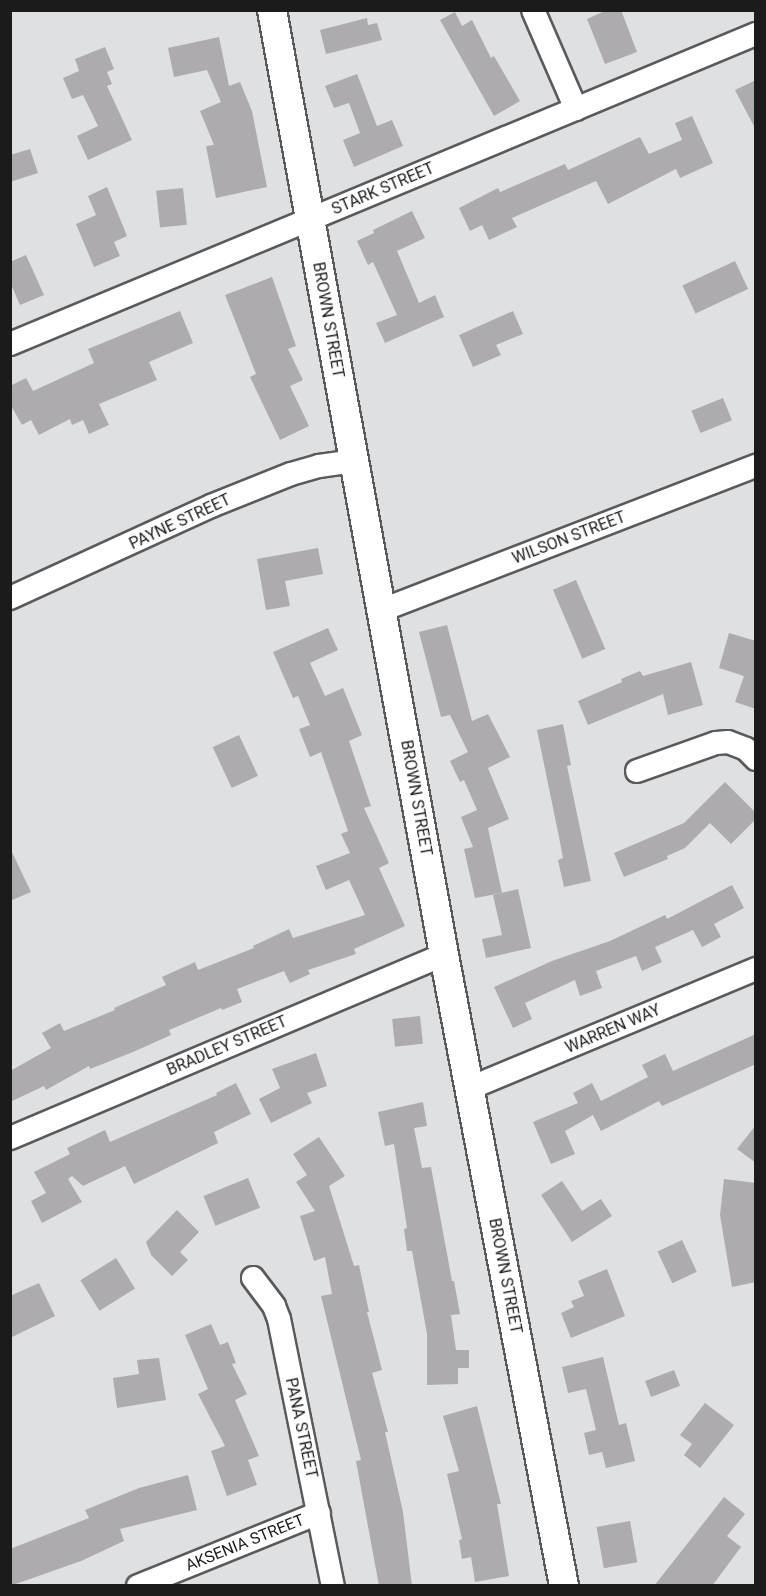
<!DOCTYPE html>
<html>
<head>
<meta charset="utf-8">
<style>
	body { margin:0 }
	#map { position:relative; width:766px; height:1596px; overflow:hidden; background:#dfe0e2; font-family:Roboto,sans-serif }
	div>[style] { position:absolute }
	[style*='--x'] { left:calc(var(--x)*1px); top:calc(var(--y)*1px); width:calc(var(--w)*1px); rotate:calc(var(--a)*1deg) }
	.building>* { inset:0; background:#adabad; transform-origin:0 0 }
	.roads { filter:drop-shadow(2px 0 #595a5c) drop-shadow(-2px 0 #595a5c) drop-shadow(0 2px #595a5c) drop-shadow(0 -2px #595a5c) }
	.minor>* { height:22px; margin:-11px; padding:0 11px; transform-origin:11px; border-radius:11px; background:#fff }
	.tertiary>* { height:28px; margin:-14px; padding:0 14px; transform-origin:14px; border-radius:14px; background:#fff }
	span { translate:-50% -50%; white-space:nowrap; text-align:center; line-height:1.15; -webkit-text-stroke:4.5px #fff; paint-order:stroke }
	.street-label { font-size:16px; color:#1b1b1c }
	.frame { position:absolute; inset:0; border:12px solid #1b1b1c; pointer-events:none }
</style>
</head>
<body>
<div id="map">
	<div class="building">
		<i style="clip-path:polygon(607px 10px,621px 10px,637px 52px,605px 64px,587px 19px)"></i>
		<i style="clip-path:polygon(455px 12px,462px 26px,472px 20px,491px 58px,494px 56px,520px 101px,494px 116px,440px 20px)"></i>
		<i style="clip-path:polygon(367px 18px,368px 25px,377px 23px,382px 40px,326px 54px,320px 30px)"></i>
		<i style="clip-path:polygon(219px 37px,229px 86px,240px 82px,252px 111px,267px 187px,216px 198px,206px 146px,214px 145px,200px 111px,221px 102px,207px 70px,174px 77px,168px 48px)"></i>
		<i style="clip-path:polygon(105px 47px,114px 69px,107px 72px,112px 84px,107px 86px,132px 140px,88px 160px,77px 136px,98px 126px,83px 95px,72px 99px,63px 78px,79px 71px,75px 59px)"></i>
		<i style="clip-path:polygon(357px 74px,377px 126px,392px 120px,403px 146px,354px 167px,343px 140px,360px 133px,349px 103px,334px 108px,325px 86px)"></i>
		<i style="clip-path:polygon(756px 80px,756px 130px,735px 90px)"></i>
		<i style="clip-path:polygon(692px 116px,713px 163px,680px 178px,676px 169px,608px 204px,596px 181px,512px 218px,517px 227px,489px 240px,482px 225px,470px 231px,459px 208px,498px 188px,500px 192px,565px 164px,568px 170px,640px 137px,649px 154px,682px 140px,675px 123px)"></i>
		<i style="clip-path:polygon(30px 149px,38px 173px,10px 182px,10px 155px)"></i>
		<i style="clip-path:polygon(107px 187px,127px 236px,114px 242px,120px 256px,94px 267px,76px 224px,96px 215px,88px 196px)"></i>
		<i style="left:183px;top:188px;width:37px;height:27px;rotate:84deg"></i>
		<i style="clip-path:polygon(412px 211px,425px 238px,397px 251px,419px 303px,435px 295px,444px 317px,385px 343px,376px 323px,397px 315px,373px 262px,368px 265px,357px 241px,374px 233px,373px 230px)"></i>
		<i style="clip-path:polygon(26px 255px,44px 295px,20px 305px,10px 282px,10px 262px)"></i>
		<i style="left:735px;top:261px;width:31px;height:58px;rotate:65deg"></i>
		<i style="clip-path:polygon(272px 277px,296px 346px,288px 349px,303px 380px,290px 386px,309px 426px,280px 440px,250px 377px,256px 374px,225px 295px)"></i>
		<i style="clip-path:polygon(180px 311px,193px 343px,149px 362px,157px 380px,99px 404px,109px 425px,89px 434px,83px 420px,72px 425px,70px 419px,39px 435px,31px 420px,22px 425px,10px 404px,10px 386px,26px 378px,33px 391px,94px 363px,88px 349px)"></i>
		<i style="clip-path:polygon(513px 311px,523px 334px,496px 345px,501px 355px,473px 367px,459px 335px)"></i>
		<i style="left:723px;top:398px;width:24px;height:34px;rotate:68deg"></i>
		<i style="clip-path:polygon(318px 548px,323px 574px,285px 581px,290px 606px,266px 610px,257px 559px)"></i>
		<i style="left:576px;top:580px;width:75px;height:25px;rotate:67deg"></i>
		<i style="clip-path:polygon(447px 625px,472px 721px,488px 714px,510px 757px,488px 768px,509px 819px,488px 828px,502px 893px,475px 898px,464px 849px,473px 847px,461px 817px,477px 810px,464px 780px,460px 782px,450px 761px,468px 752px,450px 715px,441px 717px,419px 632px)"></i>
		<i style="clip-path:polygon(328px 628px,338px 650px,310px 663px,325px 696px,343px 688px,362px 735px,349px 741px,371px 806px,364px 808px,389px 863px,379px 868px,405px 926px,354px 949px,356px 954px,308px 970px,310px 974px,290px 983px,284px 971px,237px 989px,242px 1002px,222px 1010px,221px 1008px,169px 1030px,171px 1035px,133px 1052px,90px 1069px,89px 1066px,46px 1090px,44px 1086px,10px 1102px,10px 1071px,51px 1048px,42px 1033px,60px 1023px,64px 1031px,115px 1010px,114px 1008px,166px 985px,162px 977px,195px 962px,198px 970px,254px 948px,253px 946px,289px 929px,293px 938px,365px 915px,349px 880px,326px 890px,316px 866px,350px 853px,341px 834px,348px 831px,321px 752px,310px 757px,299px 729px,310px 725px,298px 696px,293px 698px,273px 652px)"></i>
		<i style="clip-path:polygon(729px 633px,756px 641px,756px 709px,735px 702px,744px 676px,719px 668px)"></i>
		<i style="clip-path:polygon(691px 662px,703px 705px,668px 715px,663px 694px,588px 725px,578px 701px,622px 682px,621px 679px,640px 671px,643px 676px)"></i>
		<i style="clip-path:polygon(563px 724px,571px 765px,567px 766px,591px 881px,564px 887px,558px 860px,563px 858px,559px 837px,537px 730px)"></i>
		<i style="left:239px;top:735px;width:45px;height:29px;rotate:65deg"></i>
		<i style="clip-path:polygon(725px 782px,756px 813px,756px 819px,731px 844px,710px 823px,685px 848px,667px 856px,668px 859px,624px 877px,614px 853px,684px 823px)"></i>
		<i style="clip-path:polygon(10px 848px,31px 892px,10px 901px)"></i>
		<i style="clip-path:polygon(732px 885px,744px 908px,714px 924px,721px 937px,702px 947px,693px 930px,655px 947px,662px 962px,642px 971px,636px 956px,596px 971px,602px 988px,580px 996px,575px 980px,525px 1003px,532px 1019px,513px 1028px,494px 987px,552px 961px,610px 941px,665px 915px,667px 919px)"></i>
		<i style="clip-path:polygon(518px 889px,531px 948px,486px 958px,482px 939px,502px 935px,493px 895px)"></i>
		<i style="left:420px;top:1016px;width:28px;height:28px;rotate:84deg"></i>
		<i style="clip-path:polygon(756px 1034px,756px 1064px,662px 1106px,659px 1101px,601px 1131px,593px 1115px,565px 1131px,575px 1154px,551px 1164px,533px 1122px,578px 1103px,573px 1093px,592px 1083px,601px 1101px,648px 1077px,642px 1065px,665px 1054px,673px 1071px)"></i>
		<i style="clip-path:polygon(316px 1053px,327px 1086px,307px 1093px,312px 1103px,271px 1123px,259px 1099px,280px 1088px,272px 1069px)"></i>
		<i style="clip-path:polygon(236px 1083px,251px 1114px,214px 1132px,218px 1143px,134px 1184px,125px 1166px,83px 1186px,72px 1176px,68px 1179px,82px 1202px,42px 1223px,31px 1201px,46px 1193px,34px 1172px,70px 1154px,67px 1148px,105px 1130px,110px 1142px,217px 1095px,216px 1093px)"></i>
		<i style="clip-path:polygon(423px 1102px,427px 1126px,414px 1128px,422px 1168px,431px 1167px,452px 1281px,454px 1281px,460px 1314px,451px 1315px,456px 1350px,469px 1350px,469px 1368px,458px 1368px,458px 1384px,427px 1385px,427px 1334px,412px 1251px,407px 1251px,404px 1229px,407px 1228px,394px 1144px,385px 1146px,378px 1112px)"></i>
		<i style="clip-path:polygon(756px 1125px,756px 1163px,737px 1149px)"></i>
		<i style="clip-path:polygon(319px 1137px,345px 1176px,329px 1186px,354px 1266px,359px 1265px,369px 1312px,367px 1312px,382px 1370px,372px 1373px,388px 1432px,385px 1432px,403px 1512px,412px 1586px,379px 1586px,356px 1461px,361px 1460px,321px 1296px,332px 1294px,325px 1257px,314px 1261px,300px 1216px,315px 1211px,296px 1182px,307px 1175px,293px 1154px)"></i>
		<i style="left:248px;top:1178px;width:32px;height:48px;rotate:68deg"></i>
		<i style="clip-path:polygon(724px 1179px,756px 1183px,756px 1282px,732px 1287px,720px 1215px)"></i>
		<i style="clip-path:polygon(562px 1181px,582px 1211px,601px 1199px,612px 1216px,572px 1242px,541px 1195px)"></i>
		<i style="clip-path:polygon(177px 1210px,199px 1232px,180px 1252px,188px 1260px,172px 1276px,151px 1255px,146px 1242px)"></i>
		<i style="left:682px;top:1240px;width:35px;height:27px;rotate:65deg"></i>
		<i style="left:116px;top:1258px;width:36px;height:42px;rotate:58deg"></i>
		<i style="clip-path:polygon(607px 1269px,625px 1316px,571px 1338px,561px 1313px,574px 1307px,571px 1301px,584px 1296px,578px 1281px)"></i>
		<i style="clip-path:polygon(39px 1283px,55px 1316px,10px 1338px,10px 1296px)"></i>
		<i style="clip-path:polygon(211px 1324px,220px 1345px,228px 1342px,236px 1363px,232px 1364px,247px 1394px,235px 1400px,259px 1456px,248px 1460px,257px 1485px,227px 1496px,211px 1451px,225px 1446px,198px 1394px,208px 1389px,185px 1335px)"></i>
		<i style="clip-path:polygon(603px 1357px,619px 1425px,626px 1423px,635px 1461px,606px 1468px,602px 1452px,589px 1455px,584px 1433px,596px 1430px,586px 1389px,568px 1393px,562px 1367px)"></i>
		<i style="clip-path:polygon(159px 1358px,166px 1400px,117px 1408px,113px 1378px,139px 1374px,137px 1360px)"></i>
		<i style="left:674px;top:1370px;width:17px;height:31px;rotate:69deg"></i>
		<i style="clip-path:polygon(705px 1403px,734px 1425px,700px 1468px,684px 1455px,692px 1444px,680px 1435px)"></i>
		<i style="clip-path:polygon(477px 1406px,501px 1504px,497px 1504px,509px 1576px,475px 1582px,471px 1557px,462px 1559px,459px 1540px,462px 1539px,447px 1474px,459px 1471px,443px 1416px)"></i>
		<i style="clip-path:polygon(188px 1475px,197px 1510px,120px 1529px,124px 1541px,81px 1561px,10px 1586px,10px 1549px,89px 1518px,85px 1510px,139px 1488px)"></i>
		<i style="clip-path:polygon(724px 1497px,745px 1514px,727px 1536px,741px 1547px,712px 1586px,654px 1586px)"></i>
		<i style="left:630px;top:1521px;width:42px;height:34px;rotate:80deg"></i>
	</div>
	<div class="roads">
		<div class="minor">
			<i style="--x:533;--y:10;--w:108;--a:66.5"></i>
			<i style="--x:10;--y:344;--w:808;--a:-22.57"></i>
			<i style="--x:10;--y:598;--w:221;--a:-24.6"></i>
			<i style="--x:211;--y:506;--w:86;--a:-21.8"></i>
			<i style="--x:291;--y:474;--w:29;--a:-16"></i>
			<i style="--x:319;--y:466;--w:35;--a:-8"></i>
			<i style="--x:382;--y:610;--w:401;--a:-21.1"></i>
			<i style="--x:637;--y:771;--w:84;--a:-19.5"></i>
			<i style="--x:716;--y:743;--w:12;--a:-5"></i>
			<i style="--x:728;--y:742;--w:19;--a:21"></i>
			<i style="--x:746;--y:749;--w:14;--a:45"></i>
			<i style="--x:470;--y:1088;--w:310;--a:-22.6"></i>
			<i style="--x:10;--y:1138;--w:471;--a:-22.9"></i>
			<i style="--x:253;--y:1278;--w:35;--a:53"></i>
			<i style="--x:274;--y:1306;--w:14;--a:69"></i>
			<i style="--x:279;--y:1319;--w:272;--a:78.6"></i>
			<i style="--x:138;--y:1586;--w:195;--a:-22"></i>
		</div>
		<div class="tertiary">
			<i style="--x:272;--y:10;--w:961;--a:79.68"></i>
			<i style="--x:444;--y:955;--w:642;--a:79.23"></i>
		</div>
	</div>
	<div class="street-label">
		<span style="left:383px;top:189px;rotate:-23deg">STARK STREET</span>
		<span style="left:328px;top:320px;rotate:80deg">BROWN STREET</span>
		<span style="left:180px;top:522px;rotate:-25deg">PAYNE STREET</span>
		<span style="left:569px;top:538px;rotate:-21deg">WILSON STREET</span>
		<span style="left:416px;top:798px;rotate:80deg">BROWN STREET</span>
		<span style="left:613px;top:1029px;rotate:-23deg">WARREN WAY</span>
		<span style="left:227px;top:1046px;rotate:-23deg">BRADLEY STREET</span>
		<span style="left:505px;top:1276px;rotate:79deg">BROWN STREET</span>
		<span style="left:301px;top:1428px;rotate:78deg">PANA STREET</span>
		<span style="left:245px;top:1543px;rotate:-22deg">AKSENIA STREET</span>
	</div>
	<div class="frame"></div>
</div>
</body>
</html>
